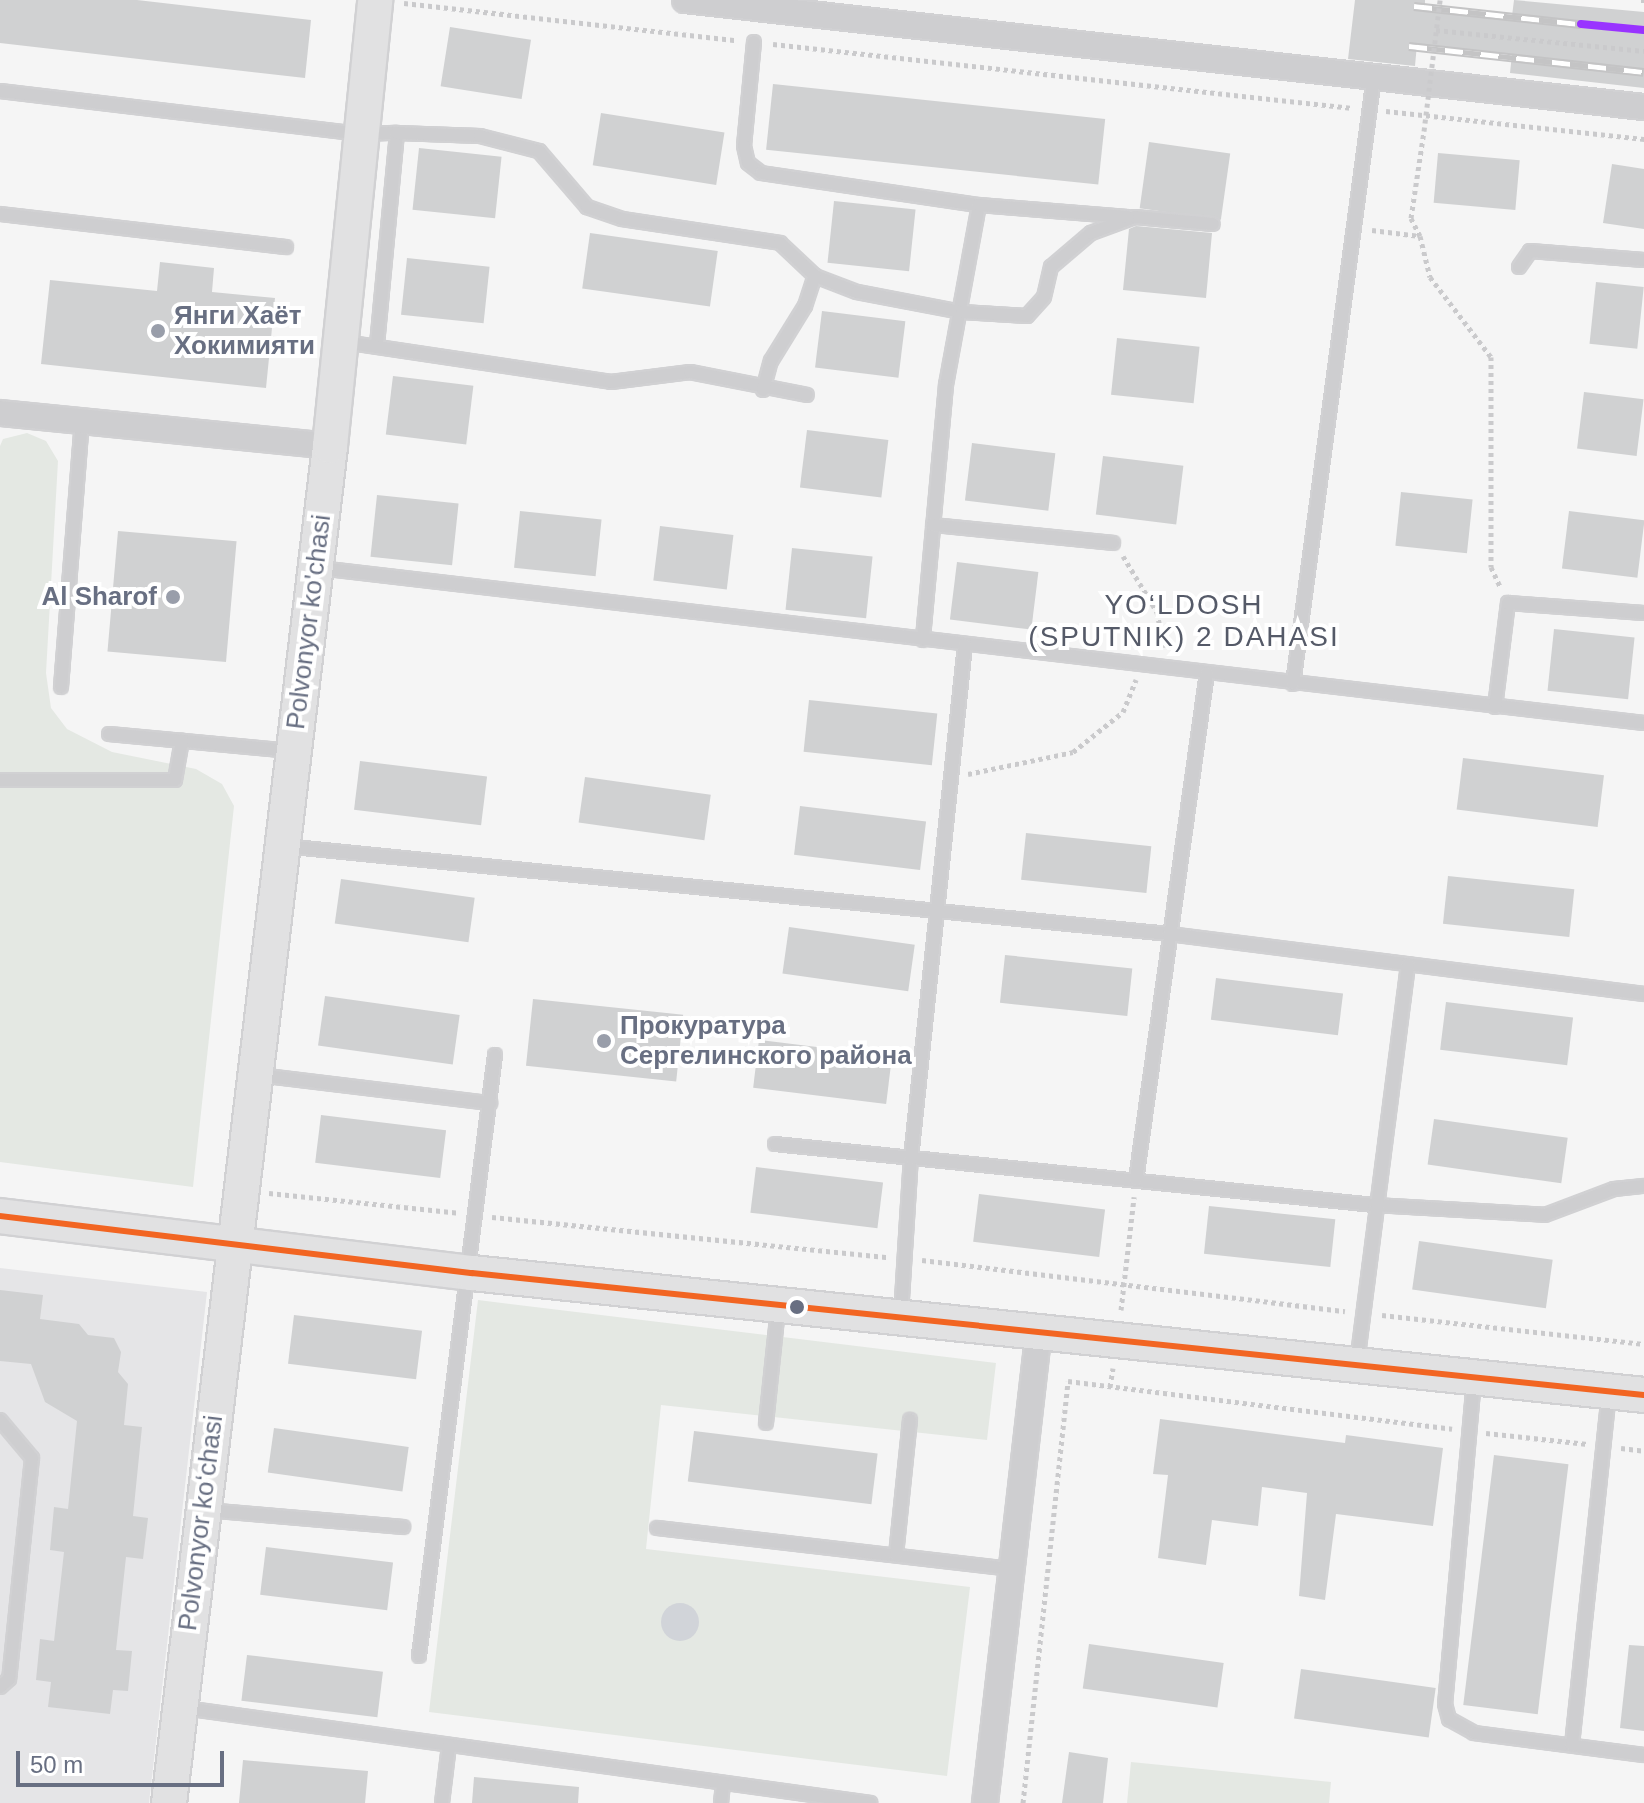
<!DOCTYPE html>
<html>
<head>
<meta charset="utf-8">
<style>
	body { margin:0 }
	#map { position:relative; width:1644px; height:1803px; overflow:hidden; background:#f5f5f5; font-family:Arial,sans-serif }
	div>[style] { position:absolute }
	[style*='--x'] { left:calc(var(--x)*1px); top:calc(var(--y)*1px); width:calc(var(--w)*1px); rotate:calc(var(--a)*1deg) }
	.built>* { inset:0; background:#e5e5e7 }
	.green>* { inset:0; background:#e4e8e3 }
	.water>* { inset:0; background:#d1d4d9 }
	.round { border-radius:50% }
	.building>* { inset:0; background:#d0d1d2; transform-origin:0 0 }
	.path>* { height:5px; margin-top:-2.5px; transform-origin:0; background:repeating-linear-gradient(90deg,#cacacc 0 4px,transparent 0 8px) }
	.roads { filter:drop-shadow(2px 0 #d1d1d3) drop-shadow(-2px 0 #d1d1d3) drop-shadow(0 2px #d1d1d3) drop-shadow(0 -2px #d1d1d3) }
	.lane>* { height:12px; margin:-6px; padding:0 6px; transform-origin:6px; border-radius:6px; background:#ceced0 }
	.street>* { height:24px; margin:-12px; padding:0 12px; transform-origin:12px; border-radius:12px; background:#ceced0 }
	.secondary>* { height:34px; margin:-17px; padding:0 17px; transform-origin:17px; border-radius:17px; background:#e1e1e2 }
	.rail>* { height:9px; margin-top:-4.5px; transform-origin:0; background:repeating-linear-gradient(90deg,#fff 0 18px,#c4c4c5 0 36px); box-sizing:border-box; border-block:2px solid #c4c4c5 }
	.path-bridge>* { height:5px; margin-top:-2.5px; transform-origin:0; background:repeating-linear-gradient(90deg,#cacacc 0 4px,transparent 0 8px) }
	.bus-1>* { height:6px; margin:-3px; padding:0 3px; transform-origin:3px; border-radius:3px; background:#f26522 }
	.metro-1>* { height:8px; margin:-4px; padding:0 4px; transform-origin:4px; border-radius:4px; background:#93f }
	.dots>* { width:22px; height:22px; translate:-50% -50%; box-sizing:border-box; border:4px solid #fff; border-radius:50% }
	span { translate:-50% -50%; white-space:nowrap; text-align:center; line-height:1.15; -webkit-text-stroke:8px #fff; paint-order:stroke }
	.poi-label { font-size:26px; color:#686f82; font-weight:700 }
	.left { translate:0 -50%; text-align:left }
	.right { translate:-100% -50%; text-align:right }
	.street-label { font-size:26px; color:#686f82 }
	.neighbourhood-label { font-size:28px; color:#555a68; letter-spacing:2px }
	.scale { position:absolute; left:16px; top:1751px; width:208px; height:36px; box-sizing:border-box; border:4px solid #686f82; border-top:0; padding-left:10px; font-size:24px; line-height:28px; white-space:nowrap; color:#686f82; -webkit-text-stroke:6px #fff; paint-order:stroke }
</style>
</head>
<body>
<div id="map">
	<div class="built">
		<i style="clip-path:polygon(0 1268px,207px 1292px,149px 1803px,0 1803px)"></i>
	</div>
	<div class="green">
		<i style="clip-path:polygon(27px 433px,46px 441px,58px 461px,46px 673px,51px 708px,67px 729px,112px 752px,196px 769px,222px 784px,234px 806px,193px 1187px,0 1162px,0 446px,3px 439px)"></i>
		<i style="clip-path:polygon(478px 1300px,996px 1363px,987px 1440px,661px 1405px,646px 1549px,970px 1587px,947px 1776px,429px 1712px)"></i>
		<i style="clip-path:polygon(1131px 1762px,1331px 1782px,1329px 1803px,1127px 1803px)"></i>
	</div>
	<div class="water">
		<i class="round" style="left:661px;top:1603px;width:38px;height:38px"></i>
	</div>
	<div class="building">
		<i style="clip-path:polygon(0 0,137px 0,311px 20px,305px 78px,0 43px)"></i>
		<i style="clip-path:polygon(1355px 0,1425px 0,1425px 6px,1512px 16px,1514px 0,1644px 12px,1644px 88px,1510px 73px,1512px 54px,1417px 44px,1415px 66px,1348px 59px)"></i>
		<i style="left:450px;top:27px;width:82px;height:60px;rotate:9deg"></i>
		<i style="left:773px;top:84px;width:334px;height:66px;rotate:6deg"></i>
		<i style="left:601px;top:113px;width:125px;height:53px;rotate:9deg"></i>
		<i style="left:1149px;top:142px;width:82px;height:67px;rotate:8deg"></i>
		<i style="left:419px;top:148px;width:83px;height:62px;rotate:6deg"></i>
		<i style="left:1438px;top:153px;width:82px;height:50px;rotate:5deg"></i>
		<i style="clip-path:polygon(1612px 164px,1644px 169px,1644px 229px,1603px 223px)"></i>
		<i style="left:834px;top:201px;width:82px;height:62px;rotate:6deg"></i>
		<i style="clip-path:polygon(1136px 226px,1212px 233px,1206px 298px,1123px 290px,1129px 229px)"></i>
		<i style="left:590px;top:233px;width:129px;height:56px;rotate:8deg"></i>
		<i style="left:407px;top:258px;width:83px;height:57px;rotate:6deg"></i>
		<i style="clip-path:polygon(160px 262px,214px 268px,212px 292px,275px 298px,266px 388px,41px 364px,50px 280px,157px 291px)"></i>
		<i style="left:1596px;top:282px;width:48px;height:62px;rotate:6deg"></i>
		<i style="left:822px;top:311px;width:84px;height:57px;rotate:7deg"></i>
		<i style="left:1117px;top:338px;width:83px;height:57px;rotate:6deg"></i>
		<i style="left:393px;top:376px;width:81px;height:59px;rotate:7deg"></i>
		<i style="left:1584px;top:392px;width:60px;height:57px;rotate:7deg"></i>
		<i style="left:807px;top:430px;width:82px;height:58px;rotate:7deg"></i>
		<i style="left:972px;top:443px;width:84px;height:58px;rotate:7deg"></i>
		<i style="left:1103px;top:456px;width:81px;height:59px;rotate:7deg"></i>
		<i style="left:1401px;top:492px;width:72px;height:54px;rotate:6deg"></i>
		<i style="left:377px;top:495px;width:82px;height:62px;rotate:6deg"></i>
		<i style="left:520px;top:511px;width:82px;height:57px;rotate:6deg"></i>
		<i style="left:1569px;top:511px;width:76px;height:58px;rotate:7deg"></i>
		<i style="left:660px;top:526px;width:74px;height:55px;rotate:7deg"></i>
		<i style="left:118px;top:531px;width:119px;height:121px;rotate:5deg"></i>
		<i style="left:792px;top:548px;width:81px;height:62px;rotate:6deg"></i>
		<i style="left:957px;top:562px;width:82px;height:58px;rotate:7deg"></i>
		<i style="left:1554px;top:629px;width:81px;height:62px;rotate:6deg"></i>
		<i style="left:809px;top:700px;width:129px;height:52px;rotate:6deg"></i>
		<i style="left:1463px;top:758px;width:142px;height:52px;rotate:7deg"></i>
		<i style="left:360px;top:761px;width:128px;height:49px;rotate:7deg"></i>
		<i style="left:585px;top:777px;width:127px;height:46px;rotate:8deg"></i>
		<i style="left:800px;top:806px;width:127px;height:49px;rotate:7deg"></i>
		<i style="left:1026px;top:833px;width:126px;height:47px;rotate:6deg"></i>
		<i style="left:1448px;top:876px;width:127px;height:48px;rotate:6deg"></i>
		<i style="left:341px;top:879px;width:135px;height:45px;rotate:8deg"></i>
		<i style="left:789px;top:927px;width:127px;height:47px;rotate:8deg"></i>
		<i style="left:1005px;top:955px;width:128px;height:48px;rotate:6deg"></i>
		<i style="left:1216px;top:978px;width:128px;height:42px;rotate:7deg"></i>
		<i style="left:325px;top:996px;width:136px;height:50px;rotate:8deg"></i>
		<i style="left:533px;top:999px;width:151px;height:67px;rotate:6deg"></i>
		<i style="left:1446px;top:1002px;width:128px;height:48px;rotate:7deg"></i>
		<i style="left:759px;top:1040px;width:134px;height:48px;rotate:7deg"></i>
		<i style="left:321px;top:1115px;width:126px;height:48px;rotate:7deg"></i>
		<i style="left:1434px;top:1119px;width:135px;height:46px;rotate:8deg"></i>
		<i style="left:756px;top:1167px;width:128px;height:46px;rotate:7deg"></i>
		<i style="left:979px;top:1194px;width:127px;height:48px;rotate:7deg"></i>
		<i style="left:1209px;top:1206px;width:127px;height:48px;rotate:6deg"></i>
		<i style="left:1419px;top:1241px;width:135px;height:49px;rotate:8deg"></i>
		<i style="clip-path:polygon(0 1290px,43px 1295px,40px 1319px,79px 1324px,88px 1335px,114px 1338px,121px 1352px,118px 1372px,128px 1384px,124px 1425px,142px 1427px,133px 1516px,148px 1518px,143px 1559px,126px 1557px,116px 1650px,132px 1651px,128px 1691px,113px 1690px,110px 1714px,48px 1707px,51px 1682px,36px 1680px,40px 1639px,54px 1641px,64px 1552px,50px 1550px,54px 1507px,68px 1509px,77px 1421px,45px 1402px,31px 1364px,0 1361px)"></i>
		<i style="left:294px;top:1315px;width:129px;height:49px;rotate:7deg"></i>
		<i style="clip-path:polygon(1160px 1419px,1345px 1443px,1346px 1435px,1443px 1448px,1433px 1526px,1336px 1514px,1325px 1600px,1299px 1596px,1307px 1493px,1262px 1487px,1258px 1526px,1212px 1520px,1206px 1565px,1158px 1558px,1168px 1475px,1153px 1474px)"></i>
		<i style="left:274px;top:1428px;width:136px;height:45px;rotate:8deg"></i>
		<i style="left:694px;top:1431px;width:185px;height:51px;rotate:7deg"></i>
		<i style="left:1494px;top:1455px;width:75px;height:252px;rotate:7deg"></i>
		<i style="left:266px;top:1547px;width:128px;height:48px;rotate:7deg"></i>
		<i style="left:1089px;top:1644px;width:136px;height:45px;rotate:8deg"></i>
		<i style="clip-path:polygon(1629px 1645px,1644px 1646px,1644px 1731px,1620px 1728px)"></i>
		<i style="left:247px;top:1655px;width:137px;height:46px;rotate:7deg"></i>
		<i style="left:1301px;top:1669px;width:136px;height:50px;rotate:8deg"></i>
		<i style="clip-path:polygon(1069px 1752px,1108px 1758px,1103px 1803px,1062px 1803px)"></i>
		<i style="clip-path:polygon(243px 1760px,368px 1771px,365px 1803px,239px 1803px)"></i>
		<i style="clip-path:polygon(474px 1777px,579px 1787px,578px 1803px,472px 1803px)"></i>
	</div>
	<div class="path">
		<i style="--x:1641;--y:0;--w:3;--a:0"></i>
		<i style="--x:404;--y:3;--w:334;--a:6.4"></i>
		<i style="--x:1436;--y:30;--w:209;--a:5.8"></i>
		<i style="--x:773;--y:44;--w:583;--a:6.31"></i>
		<i style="--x:1386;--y:111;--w:260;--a:6.2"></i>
		<i style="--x:1372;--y:230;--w:48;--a:7.1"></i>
		<i style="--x:1420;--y:236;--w:20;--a:-117"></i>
		<i style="--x:1411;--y:218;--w:88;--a:-81.5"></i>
		<i style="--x:1420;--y:236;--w:42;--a:76.3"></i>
		<i style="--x:1430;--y:277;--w:101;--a:52.7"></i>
		<i style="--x:1491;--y:357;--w:210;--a:90"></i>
		<i style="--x:1491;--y:567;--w:23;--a:65"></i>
		<i style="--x:1123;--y:556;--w:66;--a:58.7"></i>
		<i style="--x:1157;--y:612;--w:36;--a:79"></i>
		<i style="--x:968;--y:774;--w:107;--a:-11.8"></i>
		<i style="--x:1073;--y:752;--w:64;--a:-38.7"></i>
		<i style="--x:1123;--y:712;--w:35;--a:-68"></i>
		<i style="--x:269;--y:1193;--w:190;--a:6"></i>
		<i style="--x:492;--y:1217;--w:398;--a:5.8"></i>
		<i style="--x:922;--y:1260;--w:426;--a:6.9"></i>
		<i style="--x:1121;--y:1310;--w:114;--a:-83.4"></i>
		<i style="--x:1382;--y:1315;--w:264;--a:6.3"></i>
		<i style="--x:1110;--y:1387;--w:19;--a:-81"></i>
		<i style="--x:1486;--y:1433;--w:102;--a:6.2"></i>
		<i style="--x:1621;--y:1448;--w:23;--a:7"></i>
		<i style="--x:1023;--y:1803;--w:424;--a:-83.9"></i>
		<i style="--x:1068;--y:1381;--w:387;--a:7.1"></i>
	</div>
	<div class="roads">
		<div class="lane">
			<i style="--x:754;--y:42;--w:104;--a:95.5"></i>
			<i style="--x:744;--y:146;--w:17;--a:77"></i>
			<i style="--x:748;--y:163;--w:16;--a:38"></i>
			<i style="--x:761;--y:173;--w:220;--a:8.4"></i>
			<i style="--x:979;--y:205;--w:183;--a:100.4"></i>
			<i style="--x:946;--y:385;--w:256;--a:95.2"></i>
			<i style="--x:0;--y:91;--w:364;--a:6.8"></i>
			<i style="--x:361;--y:134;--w:36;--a:-2"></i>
			<i style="--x:397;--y:133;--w:214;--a:95.4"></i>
			<i style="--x:397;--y:133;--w:83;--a:2.1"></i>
			<i style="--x:480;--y:136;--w:61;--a:14.3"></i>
			<i style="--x:539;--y:151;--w:74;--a:49.4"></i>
			<i style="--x:587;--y:207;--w:37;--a:19"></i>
			<i style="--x:622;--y:219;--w:160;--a:8.6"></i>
			<i style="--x:780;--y:243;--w:48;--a:43.3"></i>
			<i style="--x:815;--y:276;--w:45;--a:20.9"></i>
			<i style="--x:857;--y:292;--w:107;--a:10.8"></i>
			<i style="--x:962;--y:312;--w:65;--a:3.5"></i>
			<i style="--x:1027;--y:316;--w:25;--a:-48"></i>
			<i style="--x:1044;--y:297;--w:31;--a:-77"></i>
			<i style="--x:1051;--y:267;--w:52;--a:-40.4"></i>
			<i style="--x:1091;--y:233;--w:47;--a:-20"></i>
			<i style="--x:1135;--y:217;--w:78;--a:5.1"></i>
			<i style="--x:979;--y:205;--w:149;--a:4.6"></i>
			<i style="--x:0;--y:214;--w:288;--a:6.6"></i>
			<i style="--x:1519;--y:267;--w:19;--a:-55"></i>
			<i style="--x:1530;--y:251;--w:114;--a:4.5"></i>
			<i style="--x:344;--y:342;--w:270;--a:8.5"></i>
			<i style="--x:611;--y:382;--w:80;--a:-7.2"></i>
			<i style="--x:690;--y:372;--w:119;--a:11.1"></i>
			<i style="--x:763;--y:390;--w:30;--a:-75"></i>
			<i style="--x:771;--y:361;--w:65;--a:-58.3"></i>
			<i style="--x:805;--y:306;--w:32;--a:-72"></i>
			<i style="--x:933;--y:525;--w:181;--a:5.7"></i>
			<i style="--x:319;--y:568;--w:1334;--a:6.67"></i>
			<i style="--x:1293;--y:684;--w:612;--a:-82.4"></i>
			<i style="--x:61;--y:687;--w:267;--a:-85.5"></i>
			<i style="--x:1495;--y:707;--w:105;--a:-82.9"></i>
			<i style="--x:1508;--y:603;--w:136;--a:4.2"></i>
			<i style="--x:109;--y:734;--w:183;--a:5.3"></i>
			<i style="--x:0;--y:780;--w:175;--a:0"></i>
			<i style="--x:175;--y:780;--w:40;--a:-80"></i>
			<i style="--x:283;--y:846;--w:890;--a:5.67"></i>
			<i style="--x:1169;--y:934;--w:479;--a:7.2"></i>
			<i style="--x:258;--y:1075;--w:234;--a:6.9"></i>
			<i style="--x:775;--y:1144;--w:602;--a:5.81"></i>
			<i style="--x:1374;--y:1205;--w:171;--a:3.3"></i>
			<i style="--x:1545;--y:1215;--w:74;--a:-20.6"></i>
			<i style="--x:1614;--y:1189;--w:30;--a:-6"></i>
			<i style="--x:1136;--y:1180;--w:512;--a:-82.03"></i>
			<i style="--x:901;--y:1315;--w:157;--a:-86.4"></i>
			<i style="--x:911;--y:1158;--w:516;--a:-83.99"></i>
			<i style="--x:1357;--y:1363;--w:402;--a:-82.7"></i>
			<i style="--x:1474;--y:1380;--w:325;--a:95.1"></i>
			<i style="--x:1445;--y:1704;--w:16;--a:75"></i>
			<i style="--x:1449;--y:1719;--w:29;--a:29"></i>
			<i style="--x:1474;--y:1733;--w:171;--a:7.4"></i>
			<i style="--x:0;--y:1420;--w:50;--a:49.9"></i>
			<i style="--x:32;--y:1458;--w:222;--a:95.9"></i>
			<i style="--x:9;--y:1679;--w:12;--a:138"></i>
			<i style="--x:766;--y:1423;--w:116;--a:-84"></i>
			<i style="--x:206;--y:1510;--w:198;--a:4.9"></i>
			<i style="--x:657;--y:1528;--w:356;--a:6.6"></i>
			<i style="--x:896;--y:1555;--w:136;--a:-84.1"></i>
			<i style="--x:419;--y:1656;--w:606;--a:-82.79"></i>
			<i style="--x:184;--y:1708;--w:693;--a:7.88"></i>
			<i style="--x:1572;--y:1745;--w:352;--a:-84"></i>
			<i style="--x:442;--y:1803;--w:58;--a:-83.1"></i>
			<i style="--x:721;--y:1803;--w:20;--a:-84"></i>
		</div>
		<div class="street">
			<i style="--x:685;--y:0;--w:965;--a:6.37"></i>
			<i style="--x:0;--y:413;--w:332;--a:5.7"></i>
			<i style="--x:985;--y:1803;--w:474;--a:-83.5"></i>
		</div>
		<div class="secondary">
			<i style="--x:0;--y:1216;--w:475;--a:6.9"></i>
			<i style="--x:472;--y:1273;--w:1178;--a:5.94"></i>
			<i style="--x:169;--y:1803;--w:1367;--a:-83.23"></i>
			<i style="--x:330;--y:446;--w:448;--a:-84.2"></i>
		</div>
	</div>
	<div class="rail">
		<i style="--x:1414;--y:6;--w:168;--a:6.2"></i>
		<i style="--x:1409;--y:46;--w:236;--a:6.3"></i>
	</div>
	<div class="path-bridge">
		<i style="--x:1424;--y:131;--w:132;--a:-83"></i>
	</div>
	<div class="bus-1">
		<i style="--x:0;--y:1216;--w:475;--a:6.9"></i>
		<i style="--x:472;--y:1273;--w:1178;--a:5.94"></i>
	</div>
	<div class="metro-1">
		<i style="--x:1581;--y:24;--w:63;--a:5.4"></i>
	</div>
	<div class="dots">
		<i style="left:158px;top:331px;background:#999eaa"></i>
		<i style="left:173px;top:597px;background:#999eaa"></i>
		<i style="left:604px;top:1041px;background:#999eaa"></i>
		<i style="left:797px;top:1307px;background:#686f82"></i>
	</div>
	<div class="poi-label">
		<span class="left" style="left:174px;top:331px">Янги Хаёт<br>Хокимияти</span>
		<span class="right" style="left:157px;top:597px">Al Sharof</span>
		<span class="left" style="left:620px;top:1041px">Прокуратура<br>Сергелинского района</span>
	</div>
	<div class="street-label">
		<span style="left:309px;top:622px;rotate:-83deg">Polvonyor ko'chasi</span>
		<span style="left:201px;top:1523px;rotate:-83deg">Polvonyor koʻchasi</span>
	</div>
	<div class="neighbourhood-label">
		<span style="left:1184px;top:621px">YO‘LDOSH<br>(SPUTNIK) 2 DAHASI</span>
	</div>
	<div class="scale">50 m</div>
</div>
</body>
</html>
